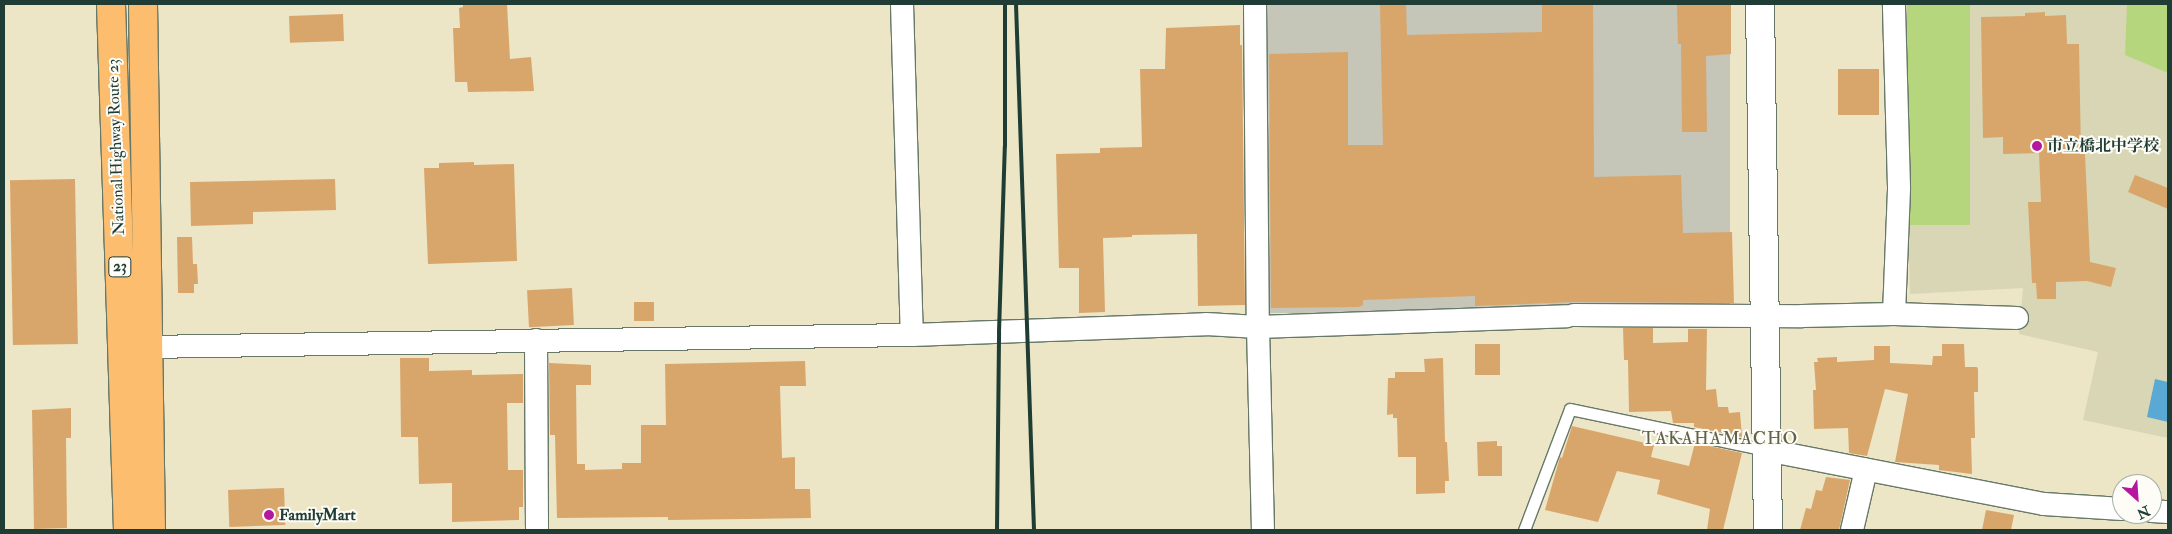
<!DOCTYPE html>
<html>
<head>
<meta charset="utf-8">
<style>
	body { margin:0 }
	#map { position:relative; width:2172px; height:534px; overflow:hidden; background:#ece5c6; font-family:"IM FELL Double Pica","Noto Serif JP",serif }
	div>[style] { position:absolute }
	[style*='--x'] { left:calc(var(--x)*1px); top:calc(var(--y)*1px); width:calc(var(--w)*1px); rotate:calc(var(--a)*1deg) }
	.built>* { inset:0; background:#d9d6b5 }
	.industrial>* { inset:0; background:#c5c5b8; transform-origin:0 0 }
	.green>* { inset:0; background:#b6d67e; transform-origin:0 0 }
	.water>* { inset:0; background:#59a9d4 }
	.building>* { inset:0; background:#d8a66b; transform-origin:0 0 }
	.roads { filter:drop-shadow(1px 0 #677867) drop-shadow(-1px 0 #677867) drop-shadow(0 1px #677867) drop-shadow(0 -1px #677867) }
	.service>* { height:11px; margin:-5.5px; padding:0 5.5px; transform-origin:5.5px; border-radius:5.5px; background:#fff }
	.minor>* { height:22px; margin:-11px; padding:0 11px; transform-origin:11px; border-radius:11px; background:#fff }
	.tertiary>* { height:28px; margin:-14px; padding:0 14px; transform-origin:14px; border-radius:14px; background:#fff }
	.trunk>* { height:28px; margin:-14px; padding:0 14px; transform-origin:14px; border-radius:14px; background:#fcbd6f }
	.rail>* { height:4px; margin:-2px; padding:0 2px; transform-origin:2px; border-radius:2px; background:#1f3d34 }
	.dots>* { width:14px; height:14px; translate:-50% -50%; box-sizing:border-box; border:2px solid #fdfcf7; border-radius:50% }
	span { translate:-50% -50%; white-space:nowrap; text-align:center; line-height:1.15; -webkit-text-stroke:4px #fdfcf7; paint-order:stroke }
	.shield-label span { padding:1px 4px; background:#fdfcf7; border:1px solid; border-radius:4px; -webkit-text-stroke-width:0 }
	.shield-label { font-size:15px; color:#1f3d34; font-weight:700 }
	.poi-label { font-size:16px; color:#1f3d34; font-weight:700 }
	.left { translate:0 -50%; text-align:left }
	.street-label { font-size:16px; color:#1f3d34 }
	.neighbourhood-label { font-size:18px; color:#606247; letter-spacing:1px }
	.frame { position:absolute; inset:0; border:5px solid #1f3d34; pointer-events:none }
	.north { position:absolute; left:2112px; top:474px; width:50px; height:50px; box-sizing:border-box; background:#fdfcf7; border:1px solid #a4b0a9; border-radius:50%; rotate:154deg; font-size:14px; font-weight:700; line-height:20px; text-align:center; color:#1f3d34 }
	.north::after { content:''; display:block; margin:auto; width:18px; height:22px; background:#b5179e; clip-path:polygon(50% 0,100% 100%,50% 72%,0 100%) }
</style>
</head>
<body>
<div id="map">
	<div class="built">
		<i style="clip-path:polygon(1902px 4px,2168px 4px,2168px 438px,2083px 420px,2098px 352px,2019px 334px,2023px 288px,1910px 294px)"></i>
	</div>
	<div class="industrial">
		<i style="left:1266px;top:4px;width:464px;height:309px"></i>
	</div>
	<div class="green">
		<i style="left:1907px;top:4px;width:63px;height:221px"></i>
		<i style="clip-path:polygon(2127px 4px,2168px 4px,2168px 73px,2125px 55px)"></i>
	</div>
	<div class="water">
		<i style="clip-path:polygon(2155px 379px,2168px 382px,2168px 422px,2147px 417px)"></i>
	</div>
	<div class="building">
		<i style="clip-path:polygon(463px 4px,507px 4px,510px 59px,531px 57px,534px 91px,468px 92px,467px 82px,455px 82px,453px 28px,460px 28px,459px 8px,463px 7px)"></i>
		<i style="clip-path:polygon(1380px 4px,1406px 4px,1407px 35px,1542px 32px,1542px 4px,1593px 4px,1594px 177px,1681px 175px,1683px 233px,1732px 232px,1734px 303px,1574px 302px,1475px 306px,1475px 296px,1363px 300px,1363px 305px,1359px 307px,1271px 308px,1269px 54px,1348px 52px,1348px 145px,1383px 145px)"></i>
		<i style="clip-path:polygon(1677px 4px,1731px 4px,1731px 54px,1706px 56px,1707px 132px,1682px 132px,1681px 44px,1678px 44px)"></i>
		<i style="clip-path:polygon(2045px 12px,2045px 16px,2066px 15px,2067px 44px,2079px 44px,2081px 153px,2085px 154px,2090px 262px,2116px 268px,2111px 287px,2087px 281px,2056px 282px,2056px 299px,2037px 299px,2036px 283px,2032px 283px,2028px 202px,2041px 202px,2039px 153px,2003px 154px,2003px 137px,1983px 138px,1981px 17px,2025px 16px,2025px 13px)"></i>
		<i style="left:343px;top:14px;width:27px;height:54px;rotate:88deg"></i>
		<i style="clip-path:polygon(1240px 25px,1240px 45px,1242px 45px,1245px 305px,1198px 306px,1197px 234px,1132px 235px,1132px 237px,1103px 238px,1105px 312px,1079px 313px,1079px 268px,1059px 268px,1056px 154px,1100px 153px,1100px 148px,1142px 147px,1140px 69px,1165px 69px,1166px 28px)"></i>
		<i style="left:1838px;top:69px;width:41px;height:46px"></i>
		<i style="clip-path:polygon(474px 162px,474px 165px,514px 164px,517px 261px,428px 264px,424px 168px,439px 168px,439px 163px)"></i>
		<i style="clip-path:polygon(2135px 175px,2168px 188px,2168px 209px,2128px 192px)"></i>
		<i style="left:75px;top:179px;width:165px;height:65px;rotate:89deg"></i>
		<i style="clip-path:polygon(335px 179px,336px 210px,253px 212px,253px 224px,191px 226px,190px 182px)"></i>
		<i style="clip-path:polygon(177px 237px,192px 237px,193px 264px,197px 264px,198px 284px,194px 284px,194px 293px,178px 293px)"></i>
		<i style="left:572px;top:288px;width:37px;height:45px;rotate:87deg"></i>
		<i style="left:634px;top:302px;width:20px;height:19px"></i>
		<i style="clip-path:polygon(1623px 328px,1653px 328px,1653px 343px,1688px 342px,1688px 329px,1707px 329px,1706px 390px,1716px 389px,1718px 407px,1728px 407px,1729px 413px,1740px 412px,1742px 437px,1694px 427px,1694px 423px,1673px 423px,1671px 411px,1629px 412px,1628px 360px,1624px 360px)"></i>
		<i style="left:1500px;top:344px;width:31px;height:25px;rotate:90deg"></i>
		<i style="clip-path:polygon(1942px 344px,1964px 344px,1965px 367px,1977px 367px,1978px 369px,1978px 392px,1974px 392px,1975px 438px,1971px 438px,1972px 474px,1939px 470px,1939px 465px,1895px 462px,1908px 394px,1885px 389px,1867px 456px,1849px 453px,1848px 428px,1814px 429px,1813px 390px,1816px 390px,1814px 362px,1818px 362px,1817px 358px,1837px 357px,1837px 362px,1874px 360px,1874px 346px,1890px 346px,1890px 363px,1932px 365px,1933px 356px,1942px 356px)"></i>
		<i style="clip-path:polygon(400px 358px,429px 358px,429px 371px,472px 370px,472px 375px,523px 374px,523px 403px,507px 403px,508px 470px,523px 470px,523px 507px,519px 507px,519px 520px,452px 522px,452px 483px,419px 484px,418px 437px,401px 437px)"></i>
		<i style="clip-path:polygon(1443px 358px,1445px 442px,1447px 442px,1449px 481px,1445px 481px,1445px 493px,1416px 494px,1416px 457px,1398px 457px,1397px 418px,1393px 418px,1393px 414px,1387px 415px,1388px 378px,1395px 378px,1395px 372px,1425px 372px,1424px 359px)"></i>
		<i style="clip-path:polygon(805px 361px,806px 386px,780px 386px,782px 458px,795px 457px,795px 489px,810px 489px,811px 518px,668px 520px,668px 517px,557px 518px,555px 435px,550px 435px,549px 363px,591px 365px,591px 385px,576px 385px,577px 464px,585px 464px,585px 470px,622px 469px,622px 463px,641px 463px,641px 425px,666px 425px,665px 364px)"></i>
		<i style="clip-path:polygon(71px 408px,71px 438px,66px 438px,67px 528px,34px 529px,32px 410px)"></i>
		<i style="clip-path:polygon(1572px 426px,1654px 445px,1651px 457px,1689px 466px,1695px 443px,1742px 453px,1723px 530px,1707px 530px,1710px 509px,1657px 494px,1660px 480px,1617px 471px,1598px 522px,1545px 510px,1560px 457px,1562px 458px)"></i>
		<i style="clip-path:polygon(1497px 441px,1497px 446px,1502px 446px,1502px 476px,1478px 476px,1477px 442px)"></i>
		<i style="clip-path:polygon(1826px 477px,1850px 480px,1839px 530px,1800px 530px,1806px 508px,1811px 509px,1816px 490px,1822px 491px)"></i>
		<i style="left:284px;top:488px;width:37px;height:56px;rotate:88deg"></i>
		<i style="clip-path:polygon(1986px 510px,2014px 515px,2011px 530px,1982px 530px)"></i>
	</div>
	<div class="roads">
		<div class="service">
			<i style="--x:1524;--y:530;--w:129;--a:-69.2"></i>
			<i style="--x:1570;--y:409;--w:200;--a:11.8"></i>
		</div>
		<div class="minor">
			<i style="--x:902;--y:4;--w:331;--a:88.3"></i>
			<i style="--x:1255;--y:4;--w:323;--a:89.5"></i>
			<i style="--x:1258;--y:327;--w:203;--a:88.6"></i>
			<i style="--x:1894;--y:314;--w:123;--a:1.9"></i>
			<i style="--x:1574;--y:315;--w:228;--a:0.3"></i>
			<i style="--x:1802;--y:316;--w:92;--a:-1.2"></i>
			<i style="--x:1894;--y:314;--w:127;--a:-87.7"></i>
			<i style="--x:1899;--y:187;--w:183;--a:-91.6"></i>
			<i style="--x:536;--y:340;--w:190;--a:89.7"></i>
			<i style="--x:146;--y:347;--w:766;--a:-0.9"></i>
			<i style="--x:912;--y:335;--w:294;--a:-2.1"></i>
			<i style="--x:1206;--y:324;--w:52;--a:3.3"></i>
			<i style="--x:1258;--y:327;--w:309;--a:-2"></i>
			<i style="--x:1766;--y:450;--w:283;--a:11"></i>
			<i style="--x:2044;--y:504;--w:78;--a:3.7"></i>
			<i style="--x:2152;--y:511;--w:16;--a:4"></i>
			<i style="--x:1852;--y:530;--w:62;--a:-76.9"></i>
		</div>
		<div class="tertiary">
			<i style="--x:1760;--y:4;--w:526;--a:89.13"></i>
		</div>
		<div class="trunk">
			<i style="--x:111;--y:4;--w:526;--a:88.15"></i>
			<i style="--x:143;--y:4;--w:526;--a:89.13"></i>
		</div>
	</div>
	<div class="rail">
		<i style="--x:1016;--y:4;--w:526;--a:88.04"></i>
		<i style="--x:997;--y:530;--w:198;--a:-89.4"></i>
		<i style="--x:999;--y:332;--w:186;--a:-88.2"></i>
		<i style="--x:1005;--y:146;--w:142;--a:-90"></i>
	</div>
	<div class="dots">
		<i style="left:2037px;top:146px;background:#b5179e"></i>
		<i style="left:269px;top:515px;background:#b5179e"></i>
	</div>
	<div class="shield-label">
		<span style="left:120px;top:267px">23</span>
	</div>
	<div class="poi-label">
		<span class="left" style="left:2047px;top:146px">市立橋北中学校</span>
		<span class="left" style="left:279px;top:515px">FamilyMart</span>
	</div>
	<div class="street-label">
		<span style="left:116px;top:147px;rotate:-92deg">National Highway Route 23</span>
	</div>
	<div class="neighbourhood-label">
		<span style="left:1720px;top:439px">TAKAHAMACHO</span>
	</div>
	<div class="frame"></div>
	<div class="north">N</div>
</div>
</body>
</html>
